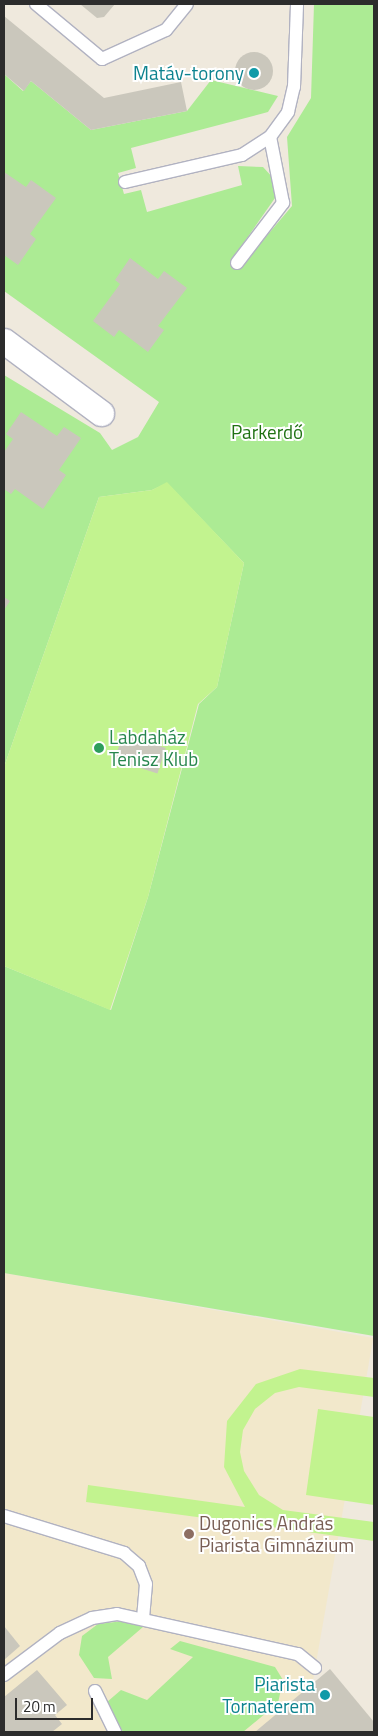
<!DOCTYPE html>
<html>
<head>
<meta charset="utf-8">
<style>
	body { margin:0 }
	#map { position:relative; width:378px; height:1736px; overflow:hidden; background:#efe9dd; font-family:"Titillium Web",sans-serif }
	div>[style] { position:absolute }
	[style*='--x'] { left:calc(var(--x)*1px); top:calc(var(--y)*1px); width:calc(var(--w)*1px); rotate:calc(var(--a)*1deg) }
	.education>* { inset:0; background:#f2e8cb; transform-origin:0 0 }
	.green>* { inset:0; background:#aceb94 }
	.pitch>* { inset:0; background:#c2f38f }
	.building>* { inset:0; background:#cac7bc; transform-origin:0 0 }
	.round { border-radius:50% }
	.roads { filter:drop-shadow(1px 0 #b1b2c1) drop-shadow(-1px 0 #b1b2c1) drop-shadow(0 1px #b1b2c1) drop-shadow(0 -1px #b1b2c1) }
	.lane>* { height:12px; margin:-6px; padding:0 6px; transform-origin:6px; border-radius:6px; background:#fff }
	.street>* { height:25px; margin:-12.5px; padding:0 12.5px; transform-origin:12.5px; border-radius:12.5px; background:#fff }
	.dots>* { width:14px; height:14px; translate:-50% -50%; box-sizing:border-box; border:2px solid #fff; border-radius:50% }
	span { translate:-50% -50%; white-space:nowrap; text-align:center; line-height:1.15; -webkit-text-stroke:4px #fff; paint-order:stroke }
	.culture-label { font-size:19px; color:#0d838f }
	.right { translate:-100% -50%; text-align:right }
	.park-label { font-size:19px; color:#207213 }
	.leisure-label { font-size:19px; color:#27864d }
	.left { translate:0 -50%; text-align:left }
	.education-label { font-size:19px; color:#785e54 }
	.frame { position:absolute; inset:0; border:5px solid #2c2c2c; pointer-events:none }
	.scale { position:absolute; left:15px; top:1698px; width:78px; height:22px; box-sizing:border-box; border:2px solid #2c2c2c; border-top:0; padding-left:6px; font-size:15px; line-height:18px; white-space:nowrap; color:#2c2c2c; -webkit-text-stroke:4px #fff; paint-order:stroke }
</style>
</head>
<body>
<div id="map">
	<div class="education">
		<i style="left:4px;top:1273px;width:375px;height:459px;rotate:10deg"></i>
	</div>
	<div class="green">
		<i style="clip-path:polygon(314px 4px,374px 4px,374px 1336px,4px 1273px,4px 966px,111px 1010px,148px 897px,199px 704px,217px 687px,244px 563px,167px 483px,152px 490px,99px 497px,4px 767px,4px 375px,100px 433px,112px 450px,138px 437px,159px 402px,4px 291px,4px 74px,23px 91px,31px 81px,91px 130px,187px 111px,211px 80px,278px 96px,268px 112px,131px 148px,136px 168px,118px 173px,124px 194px,141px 190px,147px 212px,242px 185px,238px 166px,263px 167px,275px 180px,275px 198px,238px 251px,241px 266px,292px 206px,287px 137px,311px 98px)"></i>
		<i style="clip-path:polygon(124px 1621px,143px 1627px,108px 1657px,112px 1679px,94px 1678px,79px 1655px,82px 1636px,98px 1624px)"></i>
		<i style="clip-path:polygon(180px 1641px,275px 1667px,283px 1680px,278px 1703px,243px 1732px,123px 1732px,107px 1702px,121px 1690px,147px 1700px,193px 1657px,170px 1649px)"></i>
	</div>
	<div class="pitch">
		<i style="clip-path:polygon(167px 482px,244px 563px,217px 687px,198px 704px,148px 897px,110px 1010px,4px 966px,4px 767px,99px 497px,152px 490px)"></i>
		<i style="clip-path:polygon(300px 1369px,374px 1378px,374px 1397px,299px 1387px,275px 1393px,255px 1409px,243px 1430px,240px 1452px,244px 1471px,259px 1495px,283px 1510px,374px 1522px,374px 1541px,86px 1502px,88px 1485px,245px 1507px,224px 1467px,227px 1421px,256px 1384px)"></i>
		<i style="clip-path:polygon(318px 1409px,374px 1417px,374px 1505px,306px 1495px)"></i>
	</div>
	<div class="building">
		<i style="clip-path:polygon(80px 4px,115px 4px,104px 17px,97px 18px)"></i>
		<i style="clip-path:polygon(4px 16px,104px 98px,181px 82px,187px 111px,91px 130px,31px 81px,24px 91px,4px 74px)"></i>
		<i class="round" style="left:235px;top:52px;width:38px;height:38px"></i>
		<i style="clip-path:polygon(4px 172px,26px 187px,31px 180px,56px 198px,30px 234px,36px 239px,18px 265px,4px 255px)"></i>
		<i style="clip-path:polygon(130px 258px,158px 279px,164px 271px,187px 288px,158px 326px,164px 330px,148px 352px,119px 330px,114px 337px,93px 321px,120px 284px,115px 280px)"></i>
		<i style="clip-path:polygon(21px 412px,57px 436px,64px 427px,81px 438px,59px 470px,66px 475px,43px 509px,15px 489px,11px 494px,4px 489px,4px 452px,13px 439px,6px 434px)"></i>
		<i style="clip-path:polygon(4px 597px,10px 601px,4px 610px)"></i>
		<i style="left:123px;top:734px;width:45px;height:27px;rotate:18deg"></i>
		<i style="clip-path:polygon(4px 1626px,20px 1646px,4px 1660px)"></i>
		<i style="clip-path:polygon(330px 1669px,374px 1722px,374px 1731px,255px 1732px)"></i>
		<i style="clip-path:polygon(37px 1670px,67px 1705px,55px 1715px,62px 1724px,52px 1732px,4px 1732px,4px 1697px)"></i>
	</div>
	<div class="roads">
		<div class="lane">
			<i style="--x:36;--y:4;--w:86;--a:39.8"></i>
			<i style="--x:102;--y:59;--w:70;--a:-24.4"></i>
			<i style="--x:166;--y:30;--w:33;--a:-51"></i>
			<i style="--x:125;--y:182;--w:120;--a:-13"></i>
			<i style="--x:242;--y:155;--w:33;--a:-33"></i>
			<i style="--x:270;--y:137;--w:31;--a:-54"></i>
			<i style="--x:288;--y:112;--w:26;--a:-77"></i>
			<i style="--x:294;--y:87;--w:83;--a:-87.9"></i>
			<i style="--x:237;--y:263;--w:76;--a:-52.5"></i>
			<i style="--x:283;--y:203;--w:67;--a:-101.1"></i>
			<i style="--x:4;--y:1516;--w:126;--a:17.1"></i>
			<i style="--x:124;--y:1553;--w:20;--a:41"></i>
			<i style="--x:139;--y:1566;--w:19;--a:69"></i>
			<i style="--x:146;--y:1584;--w:33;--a:95"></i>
			<i style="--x:4;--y:1675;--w:70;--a:-36.9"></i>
			<i style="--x:60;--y:1633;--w:35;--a:-25"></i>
			<i style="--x:92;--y:1618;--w:25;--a:-9"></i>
			<i style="--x:117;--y:1614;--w:185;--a:12.5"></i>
			<i style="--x:298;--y:1654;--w:22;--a:39"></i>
			<i style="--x:95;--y:1691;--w:46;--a:64"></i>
		</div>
		<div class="street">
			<i style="--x:4;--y:341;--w:121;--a:36.6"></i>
		</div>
	</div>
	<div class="dots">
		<i style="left:254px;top:73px;background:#0f9aa8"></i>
		<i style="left:99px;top:748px;background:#2e9e5b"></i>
		<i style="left:189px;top:1534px;background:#8d6e63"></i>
		<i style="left:325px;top:1695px;background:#0f9aa8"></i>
	</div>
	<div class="culture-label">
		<span class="right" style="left:244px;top:73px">Matáv-torony</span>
		<span class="right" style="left:315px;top:1695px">Piarista<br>Tornaterem</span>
	</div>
	<div class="park-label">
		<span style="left:267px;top:432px">Parkerdő</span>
	</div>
	<div class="leisure-label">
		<span class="left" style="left:109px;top:748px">Labdaház<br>Tenisz Klub</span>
	</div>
	<div class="education-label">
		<span class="left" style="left:199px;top:1534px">Dugonics András<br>Piarista Gimnázium</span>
	</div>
	<div class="frame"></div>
	<div class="scale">20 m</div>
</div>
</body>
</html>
